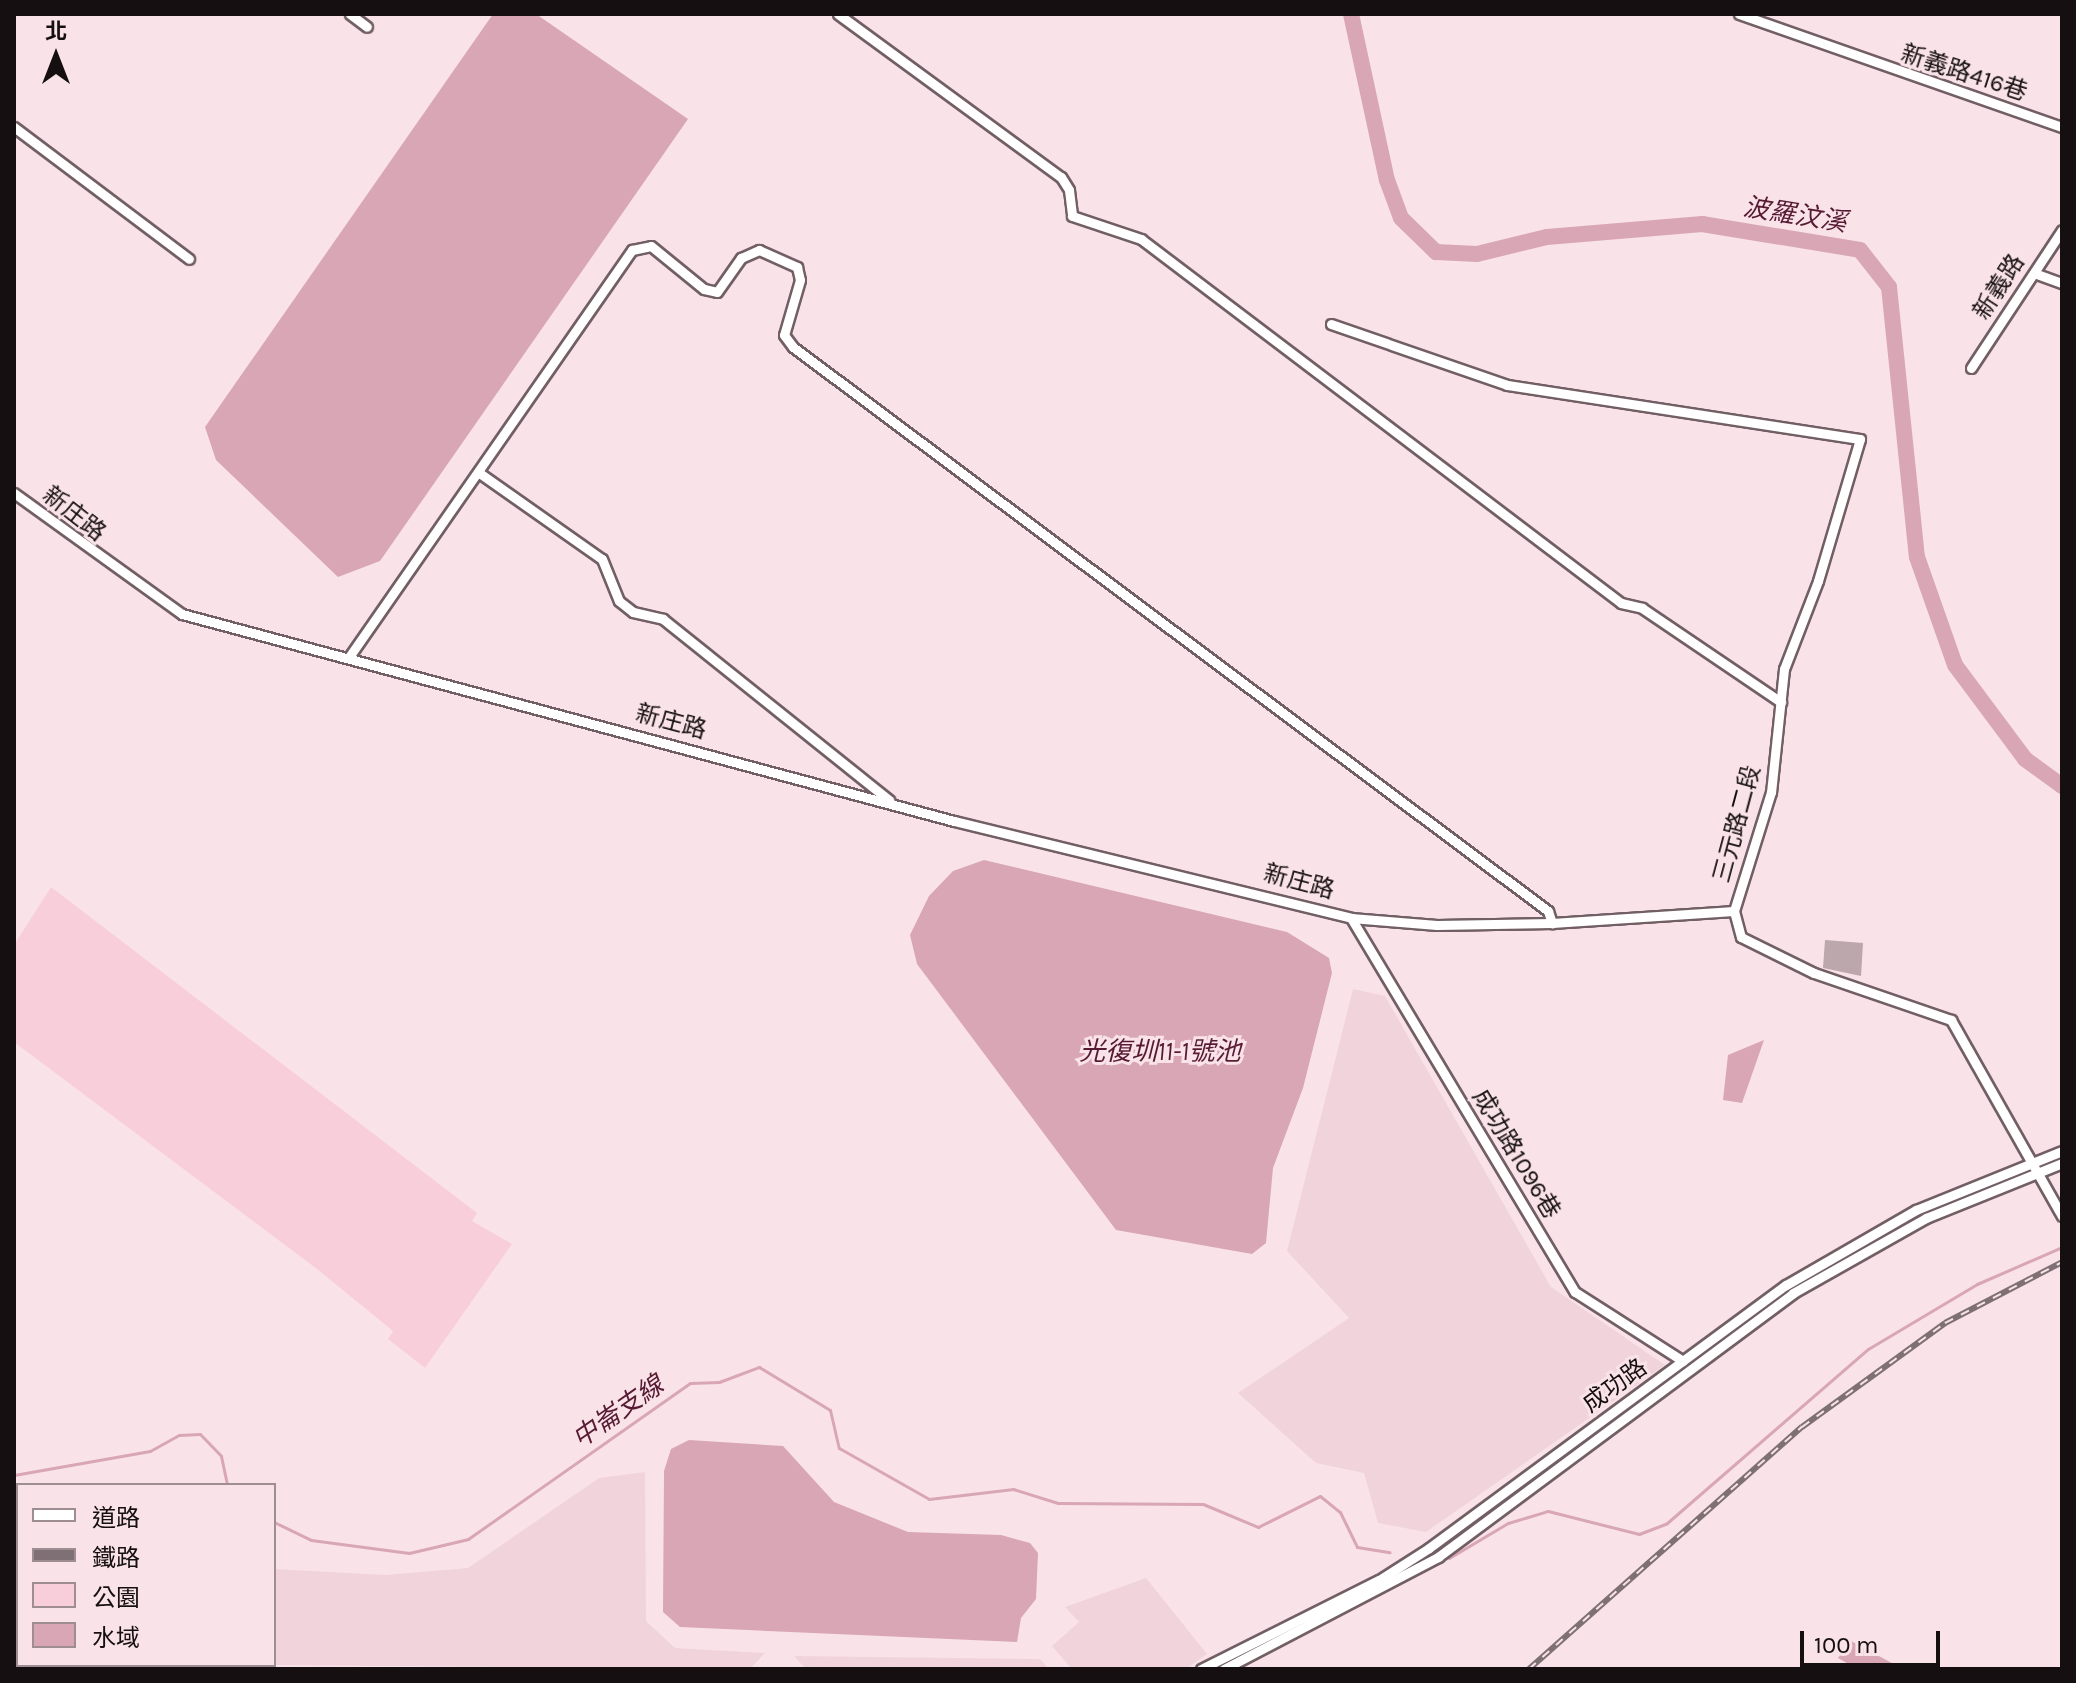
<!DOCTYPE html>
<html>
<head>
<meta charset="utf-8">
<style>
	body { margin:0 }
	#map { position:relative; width:2076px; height:1683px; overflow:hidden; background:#f9e3e9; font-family:Karla,"Noto Sans TC",sans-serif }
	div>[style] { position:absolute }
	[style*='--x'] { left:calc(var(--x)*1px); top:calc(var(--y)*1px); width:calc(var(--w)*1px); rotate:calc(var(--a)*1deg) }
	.built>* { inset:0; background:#f1d3db }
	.green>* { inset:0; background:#f9cedb }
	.water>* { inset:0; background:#d9a6b6 }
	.stream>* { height:3px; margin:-1.5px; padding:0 1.5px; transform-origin:1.5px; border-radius:1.5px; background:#d9a6b6 }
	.river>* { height:16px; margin:-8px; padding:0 8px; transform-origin:8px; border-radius:8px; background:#d9a6b6 }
	.building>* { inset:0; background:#bca7ad }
	.roads { filter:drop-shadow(2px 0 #725f65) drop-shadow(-2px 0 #725f65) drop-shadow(0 2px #725f65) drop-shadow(0 -2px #725f65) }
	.minor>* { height:9px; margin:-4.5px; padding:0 4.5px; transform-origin:4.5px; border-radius:4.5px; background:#fff }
	.rail>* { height:6px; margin-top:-3px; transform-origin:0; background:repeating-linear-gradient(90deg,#f9e3e9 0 9px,#7e7074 0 18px); box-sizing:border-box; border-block:2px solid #7e7074 }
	span { translate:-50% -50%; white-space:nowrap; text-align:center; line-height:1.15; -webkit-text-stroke:6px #f9e3e9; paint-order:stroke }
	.street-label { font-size:24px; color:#160f11 }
	.water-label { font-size:26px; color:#571a33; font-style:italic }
	.frame { position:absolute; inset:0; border:16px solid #160f11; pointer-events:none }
	.legend { position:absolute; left:16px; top:1483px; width:260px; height:184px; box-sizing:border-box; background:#f9e3e9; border:2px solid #9e8e93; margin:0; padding:10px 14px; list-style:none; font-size:24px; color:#160f11 }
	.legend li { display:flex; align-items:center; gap:16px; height:40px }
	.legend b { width:40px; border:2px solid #9e8e93 }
	.north { position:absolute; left:16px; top:16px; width:80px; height:80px; -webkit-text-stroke:6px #f9e3e9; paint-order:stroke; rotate:0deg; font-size:22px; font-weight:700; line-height:32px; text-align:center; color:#160f11 }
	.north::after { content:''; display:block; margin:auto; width:28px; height:36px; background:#160f11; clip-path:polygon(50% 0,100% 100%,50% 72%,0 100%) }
	.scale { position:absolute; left:1800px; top:1631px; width:140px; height:36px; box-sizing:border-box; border:4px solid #160f11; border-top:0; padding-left:10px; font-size:24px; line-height:28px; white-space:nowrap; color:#160f11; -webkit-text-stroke:6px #f9e3e9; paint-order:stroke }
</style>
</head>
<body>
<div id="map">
	<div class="built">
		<i style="clip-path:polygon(1353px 989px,1385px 996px,1551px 1287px,1665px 1365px,1426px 1532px,1378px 1523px,1364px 1473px,1316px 1463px,1238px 1393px,1349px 1318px,1287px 1251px)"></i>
		<i style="clip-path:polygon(645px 1472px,646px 1621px,675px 1648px,765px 1653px,750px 1669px,268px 1665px,274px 1665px,274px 1569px,386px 1575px,468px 1568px,599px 1478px)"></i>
		<i style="clip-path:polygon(14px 1567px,18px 1665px,221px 1669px,14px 1669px)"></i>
		<i style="clip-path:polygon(1146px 1578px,1207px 1654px,1186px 1669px,1072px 1669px,1052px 1646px,1079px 1622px,1065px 1607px)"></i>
		<i style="clip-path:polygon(794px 1656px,1040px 1659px,1049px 1669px,806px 1669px)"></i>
	</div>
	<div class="green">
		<i style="clip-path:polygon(51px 887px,477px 1213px,472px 1221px,512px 1244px,425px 1368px,388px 1339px,393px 1331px,317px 1269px,14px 1042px,14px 945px)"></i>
	</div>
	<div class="water">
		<i style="clip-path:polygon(493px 14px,536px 14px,688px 119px,380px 561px,338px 577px,216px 460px,205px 427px)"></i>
		<i style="clip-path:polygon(984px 860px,1287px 932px,1329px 958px,1332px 973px,1303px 1088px,1273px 1168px,1266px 1243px,1252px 1254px,1116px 1230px,917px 964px,910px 935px,929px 896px,953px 871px)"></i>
		<i style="clip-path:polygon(1764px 1040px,1742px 1103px,1723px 1100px,1728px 1055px)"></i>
		<i style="clip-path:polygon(689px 1440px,783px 1446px,834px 1502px,908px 1532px,1001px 1535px,1030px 1543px,1038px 1553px,1036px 1599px,1021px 1618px,1017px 1642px,680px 1627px,663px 1612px,664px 1471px,671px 1449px)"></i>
		<i style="clip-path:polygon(1851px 1641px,1903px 1669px,1857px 1669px,1838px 1658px)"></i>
	</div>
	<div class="stream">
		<i style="--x:14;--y:1475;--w:138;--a:-10"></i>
		<i style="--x:150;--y:1451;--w:33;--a:-29"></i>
		<i style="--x:179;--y:1435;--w:21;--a:-3"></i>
		<i style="--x:200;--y:1434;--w:30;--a:46"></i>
		<i style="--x:221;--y:1456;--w:30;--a:78"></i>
		<i style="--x:274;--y:1522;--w:41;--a:25.9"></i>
		<i style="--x:311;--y:1540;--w:99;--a:7.6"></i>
		<i style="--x:409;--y:1553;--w:61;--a:-13.3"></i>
		<i style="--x:468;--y:1539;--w:271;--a:-35.1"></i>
		<i style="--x:690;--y:1383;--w:29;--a:-2"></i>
		<i style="--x:719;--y:1382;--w:43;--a:-20.6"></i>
		<i style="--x:759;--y:1367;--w:83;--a:31.2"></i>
		<i style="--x:830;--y:1410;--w:39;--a:77"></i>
		<i style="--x:839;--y:1448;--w:103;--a:29.5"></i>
		<i style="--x:929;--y:1499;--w:85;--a:-6.8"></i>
		<i style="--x:1013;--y:1489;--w:47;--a:17.3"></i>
		<i style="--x:1058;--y:1503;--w:145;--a:0.4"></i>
		<i style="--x:1203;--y:1504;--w:60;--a:22.7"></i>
		<i style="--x:1258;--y:1527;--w:69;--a:-26.6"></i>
		<i style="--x:1320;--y:1496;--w:26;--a:39"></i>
		<i style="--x:1340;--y:1512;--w:39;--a:64"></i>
		<i style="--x:1357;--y:1547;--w:33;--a:9"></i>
		<i style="--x:1449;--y:1558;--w:69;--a:-30.7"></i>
		<i style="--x:1508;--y:1523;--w:42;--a:-16.7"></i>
		<i style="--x:1548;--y:1511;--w:94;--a:14.2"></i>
		<i style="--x:1639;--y:1534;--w:30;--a:-21"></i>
		<i style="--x:1667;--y:1523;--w:266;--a:-40.9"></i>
		<i style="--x:1868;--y:1349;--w:127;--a:-30.8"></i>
		<i style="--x:1977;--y:1284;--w:93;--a:-23.5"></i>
	</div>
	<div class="river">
		<i style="--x:1351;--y:14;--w:170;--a:77.8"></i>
		<i style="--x:1387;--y:180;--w:40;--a:69.8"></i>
		<i style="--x:1401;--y:218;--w:49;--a:44.2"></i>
		<i style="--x:1436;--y:252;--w:41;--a:2.8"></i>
		<i style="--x:1477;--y:254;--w:72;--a:-13.7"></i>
		<i style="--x:1547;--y:237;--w:156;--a:-4.8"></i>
		<i style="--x:1702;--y:224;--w:160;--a:9.3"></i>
		<i style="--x:1860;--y:250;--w:47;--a:51.9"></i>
		<i style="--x:1889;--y:287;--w:271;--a:84.1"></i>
		<i style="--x:1917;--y:557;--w:114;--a:70.6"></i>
		<i style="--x:1955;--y:665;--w:117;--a:53.3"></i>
		<i style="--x:2025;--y:759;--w:46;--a:36.1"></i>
	</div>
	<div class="building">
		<i style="clip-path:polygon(1825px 940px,1863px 943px,1861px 976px,1823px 968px)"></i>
	</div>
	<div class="roads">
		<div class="minor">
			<i style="--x:350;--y:14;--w:21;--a:37"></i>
			<i style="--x:838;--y:14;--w:276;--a:36.2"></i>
			<i style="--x:1061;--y:177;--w:15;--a:58"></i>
			<i style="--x:1069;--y:190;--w:26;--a:83"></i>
			<i style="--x:1072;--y:216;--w:73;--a:18.4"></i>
			<i style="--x:1141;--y:239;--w:602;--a:37.17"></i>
			<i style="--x:1621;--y:603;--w:22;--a:13"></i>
			<i style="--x:1642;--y:608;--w:168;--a:34.1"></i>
			<i style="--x:1739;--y:14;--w:342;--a:19.3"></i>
			<i style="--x:14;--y:127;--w:219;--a:37"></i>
			<i style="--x:2034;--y:273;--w:30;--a:20"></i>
			<i style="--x:1331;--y:324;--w:186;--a:19.1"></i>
			<i style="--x:1507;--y:385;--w:357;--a:8.7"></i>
			<i style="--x:1860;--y:439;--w:148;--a:106.5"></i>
			<i style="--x:1818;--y:581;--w:94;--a:111.1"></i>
			<i style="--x:1784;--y:669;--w:124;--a:96"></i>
			<i style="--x:1771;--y:792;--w:125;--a:107.3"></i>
			<i style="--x:1734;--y:911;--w:27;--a:75"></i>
			<i style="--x:1741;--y:937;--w:81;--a:26.3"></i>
			<i style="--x:1814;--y:973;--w:145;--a:18.9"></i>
			<i style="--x:1951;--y:1020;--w:225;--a:60.5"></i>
			<i style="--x:1971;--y:368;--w:165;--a:-56.6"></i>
			<i style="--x:478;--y:472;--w:151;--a:35.1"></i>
			<i style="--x:602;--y:559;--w:45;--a:68"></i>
			<i style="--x:619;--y:601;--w:18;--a:38"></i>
			<i style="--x:633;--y:612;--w:31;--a:13"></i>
			<i style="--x:663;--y:619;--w:290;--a:38.7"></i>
			<i style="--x:14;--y:493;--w:207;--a:35.8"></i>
			<i style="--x:182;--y:614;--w:799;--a:15.01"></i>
			<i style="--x:954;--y:821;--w:409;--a:13.7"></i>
			<i style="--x:1351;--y:918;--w:86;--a:4.7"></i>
			<i style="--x:1437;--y:925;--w:115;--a:-1"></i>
			<i style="--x:1552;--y:923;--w:182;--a:-3.8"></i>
			<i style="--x:349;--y:657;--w:496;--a:-55.2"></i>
			<i style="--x:632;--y:250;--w:19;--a:-12"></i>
			<i style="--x:651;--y:246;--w:68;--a:39.1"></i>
			<i style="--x:704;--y:289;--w:13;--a:13"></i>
			<i style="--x:717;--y:292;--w:42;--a:-54.8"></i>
			<i style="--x:741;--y:258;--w:20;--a:-24"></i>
			<i style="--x:759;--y:250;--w:42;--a:24.1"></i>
			<i style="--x:797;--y:267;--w:13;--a:77"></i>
			<i style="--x:800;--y:280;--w:57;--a:106.2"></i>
			<i style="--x:784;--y:335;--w:15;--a:53"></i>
			<i style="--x:793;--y:347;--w:942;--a:36.76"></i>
			<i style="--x:1548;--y:911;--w:13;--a:72"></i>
			<i style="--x:1351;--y:918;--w:436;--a:59.1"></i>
			<i style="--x:1575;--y:1292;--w:128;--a:32.6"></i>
			<i style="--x:1201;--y:1669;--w:199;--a:-26.6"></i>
			<i style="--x:1379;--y:1580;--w:59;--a:-32.6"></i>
			<i style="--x:1429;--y:1548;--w:443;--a:-36.4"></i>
			<i style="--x:1786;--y:1285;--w:150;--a:-30"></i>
			<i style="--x:1916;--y:1210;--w:157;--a:-22"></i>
			<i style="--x:1224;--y:1669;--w:242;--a:-27.6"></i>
			<i style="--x:1438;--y:1557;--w:442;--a:-36.6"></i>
			<i style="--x:1793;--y:1293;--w:153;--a:-29.4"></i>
			<i style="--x:1926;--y:1218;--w:147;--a:-22"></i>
		</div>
	</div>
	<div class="rail">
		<i style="--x:1529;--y:1669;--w:365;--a:-41.6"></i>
		<i style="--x:1802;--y:1427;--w:177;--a:-36"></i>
		<i style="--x:1945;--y:1323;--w:132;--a:-27.5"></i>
	</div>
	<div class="street-label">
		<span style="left:1964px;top:73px;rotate:18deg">新義路416巷</span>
		<span style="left:1999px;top:287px;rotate:-57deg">新義路</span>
		<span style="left:74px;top:514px;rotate:38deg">新庄路</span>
		<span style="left:671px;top:722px;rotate:15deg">新庄路</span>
		<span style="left:1737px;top:824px;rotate:-75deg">三元路二段</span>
		<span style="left:1299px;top:882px;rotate:15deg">新庄路</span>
		<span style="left:1516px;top:1154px;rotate:59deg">成功路1096巷</span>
		<span style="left:1615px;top:1386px;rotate:-36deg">成功路</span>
	</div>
	<div class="water-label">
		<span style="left:1795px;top:215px;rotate:9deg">波羅汶溪</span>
		<span style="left:1160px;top:1052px">光復圳11-1號池</span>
		<span style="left:618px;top:1412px;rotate:-35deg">中崙支線</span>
	</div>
	<div class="frame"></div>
	<ul class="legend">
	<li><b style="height:10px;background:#fff"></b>道路</li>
	<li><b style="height:10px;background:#7e7074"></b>鐵路</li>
	<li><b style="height:22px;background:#f9cedb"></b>公園</li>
	<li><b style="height:22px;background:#d9a6b6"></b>水域</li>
	</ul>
	<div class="north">北</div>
	<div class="scale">100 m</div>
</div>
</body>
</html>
